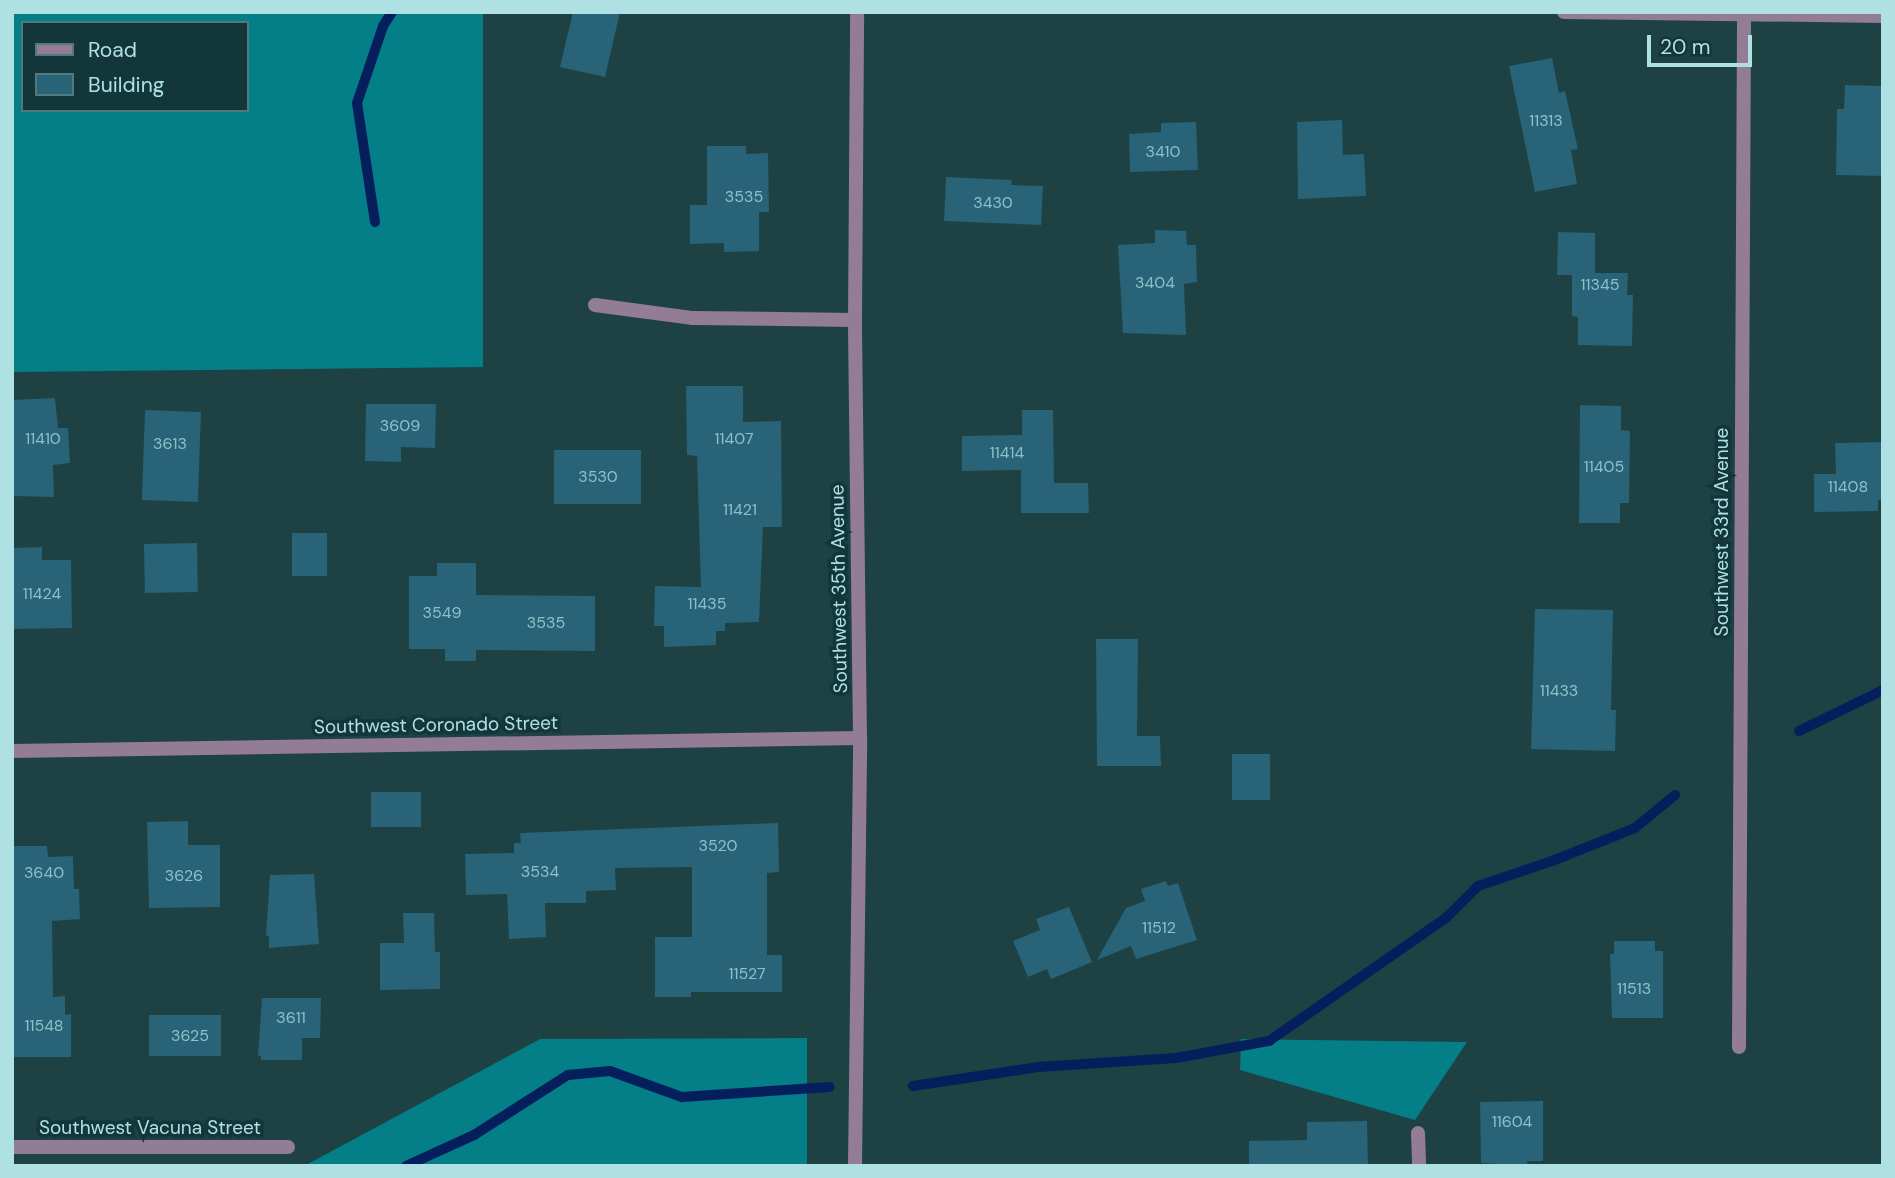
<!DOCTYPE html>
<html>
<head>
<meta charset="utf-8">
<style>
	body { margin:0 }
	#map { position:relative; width:1895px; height:1178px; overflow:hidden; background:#1e4144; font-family:"DM Sans",sans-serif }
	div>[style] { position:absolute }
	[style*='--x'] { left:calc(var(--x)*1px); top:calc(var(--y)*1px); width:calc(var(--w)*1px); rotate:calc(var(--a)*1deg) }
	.forest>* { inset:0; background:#047e87 }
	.stream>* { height:10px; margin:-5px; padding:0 5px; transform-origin:5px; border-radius:5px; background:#051e5c }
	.building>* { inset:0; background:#286377; transform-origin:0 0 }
	.minor>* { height:14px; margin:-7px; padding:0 7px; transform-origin:7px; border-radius:7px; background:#937c95 }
	.tertiary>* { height:14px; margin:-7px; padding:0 7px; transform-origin:7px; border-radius:7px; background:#937c95 }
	span { translate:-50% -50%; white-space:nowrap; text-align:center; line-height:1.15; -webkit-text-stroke:7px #13363a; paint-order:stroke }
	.number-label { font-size:16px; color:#8dc1c9 }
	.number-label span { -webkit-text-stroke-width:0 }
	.street-label { font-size:19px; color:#afe0e4 }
	.frame { position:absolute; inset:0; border:14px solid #afe0e4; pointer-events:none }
	.legend { position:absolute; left:21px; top:21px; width:228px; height:91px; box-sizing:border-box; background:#13363a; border:2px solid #517a7e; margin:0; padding:9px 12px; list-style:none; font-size:21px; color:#afe0e4 }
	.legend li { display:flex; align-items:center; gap:14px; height:35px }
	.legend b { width:35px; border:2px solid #517a7e }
	.scale { position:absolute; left:1647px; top:35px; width:105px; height:32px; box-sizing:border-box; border:4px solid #afe0e4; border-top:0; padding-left:9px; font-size:21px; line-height:24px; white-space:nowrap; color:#afe0e4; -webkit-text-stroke:5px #13363a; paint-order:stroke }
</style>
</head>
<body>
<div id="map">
	<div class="forest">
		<i style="clip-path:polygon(evenodd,12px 12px,483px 12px,483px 367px,12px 372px,12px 12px,23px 23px,247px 23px,247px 110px,23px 110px,23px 23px)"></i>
		<i style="clip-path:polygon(807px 1038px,807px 1166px,304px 1166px,540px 1039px)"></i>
		<i style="clip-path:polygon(1241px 1039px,1467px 1042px,1415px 1120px,1240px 1070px)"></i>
	</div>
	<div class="stream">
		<i style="--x:375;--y:222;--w:120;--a:-98.6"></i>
		<i style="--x:357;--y:103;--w:81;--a:-71.3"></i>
		<i style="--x:383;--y:26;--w:17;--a:-57"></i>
		<i style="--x:1799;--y:731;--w:93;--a:-26"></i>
		<i style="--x:913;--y:1086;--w:126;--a:-8.6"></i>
		<i style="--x:1038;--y:1067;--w:138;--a:-3.7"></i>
		<i style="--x:1176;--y:1058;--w:95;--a:-10.4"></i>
		<i style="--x:1269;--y:1041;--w:216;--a:-34.8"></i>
		<i style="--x:1446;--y:918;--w:45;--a:-45"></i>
		<i style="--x:1478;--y:886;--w:78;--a:-18.7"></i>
		<i style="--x:1552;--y:861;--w:89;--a:-21.7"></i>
		<i style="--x:1635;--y:828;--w:52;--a:-39.5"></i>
		<i style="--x:406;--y:1166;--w:75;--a:-24.5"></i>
		<i style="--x:474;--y:1135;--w:112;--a:-32.6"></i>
		<i style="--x:568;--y:1075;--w:42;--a:-5.4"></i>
		<i style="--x:610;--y:1071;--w:77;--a:19.9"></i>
		<i style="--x:682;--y:1097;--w:148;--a:-3.9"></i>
	</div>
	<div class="building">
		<i style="clip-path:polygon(573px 12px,620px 12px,605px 77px,560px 67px)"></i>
		<i style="clip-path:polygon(1552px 58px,1559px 93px,1565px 91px,1578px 149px,1571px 150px,1577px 184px,1535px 192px,1509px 66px)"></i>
		<i style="clip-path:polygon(1845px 85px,1883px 86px,1883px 176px,1836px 175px,1837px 109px,1844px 109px)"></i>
		<i style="clip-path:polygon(1342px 120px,1343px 155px,1364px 154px,1366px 196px,1298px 199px,1297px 122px)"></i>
		<i style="clip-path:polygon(1196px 122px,1198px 170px,1130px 172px,1129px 134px,1161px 132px,1161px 123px)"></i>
		<i style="clip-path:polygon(707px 146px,746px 146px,746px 154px,768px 153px,769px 212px,759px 212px,759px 251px,724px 252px,724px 243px,690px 244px,690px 205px,707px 205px)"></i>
		<i style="clip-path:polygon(946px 177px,1012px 180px,1011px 185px,1043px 186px,1041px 225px,944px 221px)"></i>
		<i style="clip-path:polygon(1155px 230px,1186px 231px,1187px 245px,1196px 245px,1197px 282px,1184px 284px,1186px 335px,1123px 333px,1118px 245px,1155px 243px)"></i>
		<i style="clip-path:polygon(1558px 232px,1595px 233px,1595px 273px,1628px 273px,1627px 295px,1633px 295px,1632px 346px,1578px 345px,1578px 317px,1572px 316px,1572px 275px,1557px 275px)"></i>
		<i style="clip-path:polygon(686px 386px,743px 386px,743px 422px,781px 421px,782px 527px,763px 527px,759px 622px,725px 623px,725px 631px,716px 631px,716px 645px,664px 647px,664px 626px,654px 626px,655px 586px,701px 587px,697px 456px,687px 455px)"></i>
		<i style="clip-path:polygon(55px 398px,58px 428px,68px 428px,70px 463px,53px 465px,54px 497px,12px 496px,12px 400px)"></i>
		<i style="clip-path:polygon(366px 404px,436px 404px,435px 448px,401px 447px,401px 462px,365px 461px)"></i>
		<i style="clip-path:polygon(1580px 405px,1621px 406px,1621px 430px,1630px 431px,1629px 503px,1620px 503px,1620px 523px,1579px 523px)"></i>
		<i style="left:145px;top:410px;width:56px;height:90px;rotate:2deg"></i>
		<i style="clip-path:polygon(1022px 410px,1053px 410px,1054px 483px,1088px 483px,1089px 513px,1021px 513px,1021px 470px,962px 471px,962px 436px,1022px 435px)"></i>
		<i style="clip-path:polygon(1883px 442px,1883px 500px,1878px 500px,1878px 511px,1814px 512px,1814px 474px,1836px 474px,1835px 443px)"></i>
		<i style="left:554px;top:450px;width:87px;height:54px"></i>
		<i style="left:292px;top:533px;width:35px;height:43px"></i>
		<i style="left:197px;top:543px;width:49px;height:53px;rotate:89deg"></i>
		<i style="clip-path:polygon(42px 547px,42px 560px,71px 560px,72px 628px,12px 629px,12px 548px)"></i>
		<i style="clip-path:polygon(437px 563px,476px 563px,476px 595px,595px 596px,595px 651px,476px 650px,476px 661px,445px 661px,445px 649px,409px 649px,409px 576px,437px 576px)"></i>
		<i style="clip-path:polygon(1535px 609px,1613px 610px,1611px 710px,1616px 710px,1615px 751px,1531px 749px)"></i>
		<i style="clip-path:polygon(1096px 639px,1138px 639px,1137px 736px,1160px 736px,1161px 766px,1097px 766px)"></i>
		<i style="left:1232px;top:754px;width:38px;height:46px"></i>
		<i style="left:371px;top:792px;width:50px;height:35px"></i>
		<i style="clip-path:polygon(188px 821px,188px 845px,220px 845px,220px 907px,149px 908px,147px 822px)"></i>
		<i style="clip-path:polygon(778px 823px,779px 872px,767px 873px,767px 955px,782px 955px,782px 992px,691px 992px,691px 997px,655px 997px,655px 937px,692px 937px,692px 867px,615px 868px,616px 890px,586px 891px,586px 903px,545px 903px,546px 937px,509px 939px,507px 894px,466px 895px,465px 854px,514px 853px,514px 843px,521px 843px,520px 833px)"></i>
		<i style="clip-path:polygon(14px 846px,47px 846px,48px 857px,73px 856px,74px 889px,79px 889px,80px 919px,52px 921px,53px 997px,65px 996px,65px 1015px,71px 1014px,71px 1057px,12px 1057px)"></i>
		<i style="clip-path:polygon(314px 874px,319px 944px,269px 948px,269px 936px,266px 936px,270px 875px)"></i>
		<i style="clip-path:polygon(1166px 881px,1168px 886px,1178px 883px,1197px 940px,1136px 959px,1131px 946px,1097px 960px,1126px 908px,1145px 901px,1141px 889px)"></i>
		<i style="clip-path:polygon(1069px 907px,1092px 962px,1051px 979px,1047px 969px,1028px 977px,1013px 941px,1040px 930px,1036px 919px)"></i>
		<i style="clip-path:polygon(403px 913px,434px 913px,435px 952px,440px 952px,440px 989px,380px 990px,380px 943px,404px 943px)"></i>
		<i style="clip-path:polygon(1614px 941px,1655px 941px,1655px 951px,1663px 951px,1663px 1018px,1612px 1018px,1610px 954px,1614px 954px)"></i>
		<i style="clip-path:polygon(262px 998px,321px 998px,320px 1038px,302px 1038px,302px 1060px,261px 1060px,261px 1056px,258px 1056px)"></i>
		<i style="left:221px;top:1015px;width:41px;height:72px;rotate:90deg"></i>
		<i style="clip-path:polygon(1543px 1101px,1543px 1161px,1527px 1161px,1528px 1166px,1481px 1163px,1480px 1102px)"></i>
		<i style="clip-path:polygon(1367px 1121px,1368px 1166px,1249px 1166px,1249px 1141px,1307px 1140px,1307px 1122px)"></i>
	</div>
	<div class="minor">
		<i style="--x:1564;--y:12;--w:319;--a:0.7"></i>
		<i style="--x:595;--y:305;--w:99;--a:7.6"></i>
		<i style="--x:693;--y:318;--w:162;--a:0.7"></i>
		<i style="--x:12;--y:751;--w:848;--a:-0.88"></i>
		<i style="--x:1739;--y:1047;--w:1031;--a:-89.72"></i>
		<i style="--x:1418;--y:1133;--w:33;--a:88"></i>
		<i style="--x:12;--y:1147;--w:276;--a:0"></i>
	</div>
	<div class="tertiary">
		<i style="--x:855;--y:1166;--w:428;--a:-89.3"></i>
		<i style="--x:860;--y:738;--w:418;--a:-90.7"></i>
		<i style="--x:855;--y:320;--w:308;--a:-89.6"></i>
	</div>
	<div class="number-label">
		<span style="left:1546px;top:121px">11313</span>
		<span style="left:1163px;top:152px">3410</span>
		<span style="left:744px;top:197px">3535</span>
		<span style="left:993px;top:203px">3430</span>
		<span style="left:1155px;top:283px">3404</span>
		<span style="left:1600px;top:285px">11345</span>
		<span style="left:400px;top:426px">3609</span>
		<span style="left:43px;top:439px">11410</span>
		<span style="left:734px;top:439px">11407</span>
		<span style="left:170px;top:444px">3613</span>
		<span style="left:1007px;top:453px">11414</span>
		<span style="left:1604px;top:467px">11405</span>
		<span style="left:598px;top:477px">3530</span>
		<span style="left:1848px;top:487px">11408</span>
		<span style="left:740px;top:510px">11421</span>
		<span style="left:42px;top:594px">11424</span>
		<span style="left:707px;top:604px">11435</span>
		<span style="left:442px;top:613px">3549</span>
		<span style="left:546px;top:623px">3535</span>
		<span style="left:1559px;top:691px">11433</span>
		<span style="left:718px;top:846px">3520</span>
		<span style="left:540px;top:872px">3534</span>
		<span style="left:44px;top:873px">3640</span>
		<span style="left:184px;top:876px">3626</span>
		<span style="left:1159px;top:928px">11512</span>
		<span style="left:747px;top:974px">11527</span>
		<span style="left:1634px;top:989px">11513</span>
		<span style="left:291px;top:1018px">3611</span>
		<span style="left:44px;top:1026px">11548</span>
		<span style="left:190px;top:1036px">3625</span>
		<span style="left:1512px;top:1122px">11604</span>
	</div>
	<div class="street-label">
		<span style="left:1722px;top:532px;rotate:-90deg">Southwest 33rd Avenue</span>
		<span style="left:839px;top:589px;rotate:-91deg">Southwest 35th Avenue</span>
		<span style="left:436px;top:725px;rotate:-1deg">Southwest Coronado Street</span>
		<span style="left:150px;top:1128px">Southwest Vacuna Street</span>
	</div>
	<div class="frame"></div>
	<ul class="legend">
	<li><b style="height:9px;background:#937c95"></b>Road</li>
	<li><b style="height:19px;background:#286377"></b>Building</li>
	</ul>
	<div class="scale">20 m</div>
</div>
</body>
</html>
